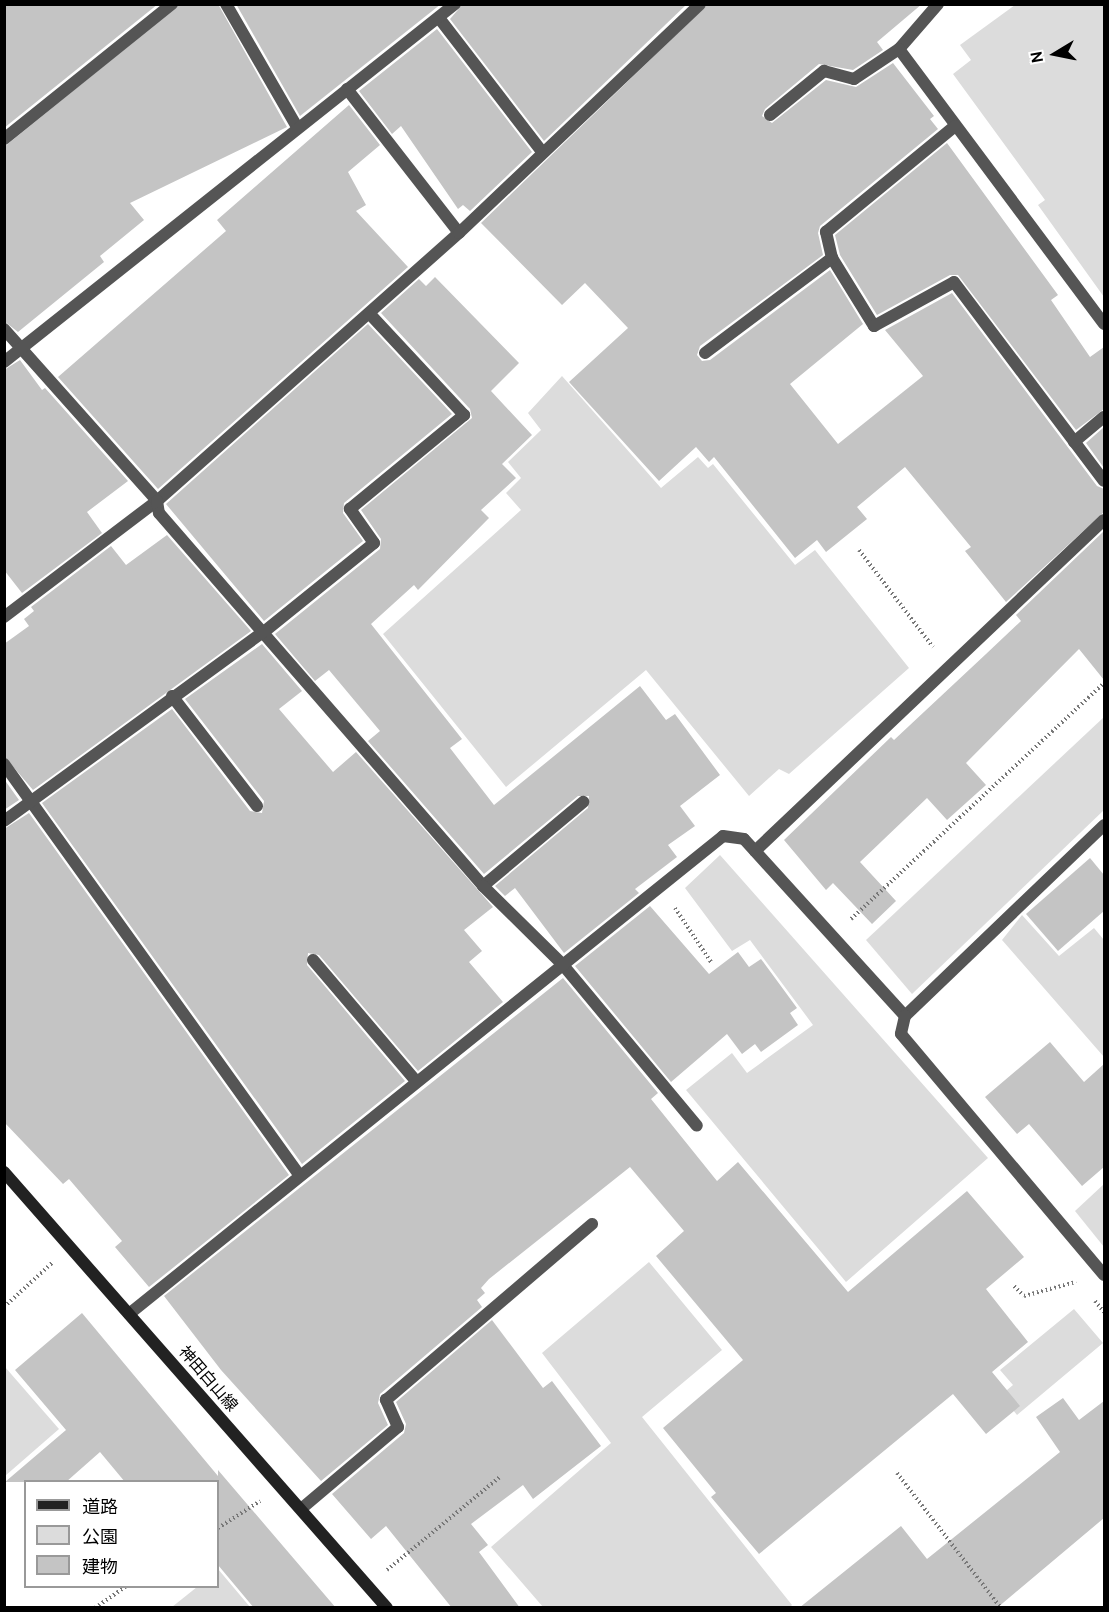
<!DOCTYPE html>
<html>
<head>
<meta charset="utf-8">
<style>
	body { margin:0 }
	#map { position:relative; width:1109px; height:1612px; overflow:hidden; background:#fff; font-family:Cabin,"Noto Sans JP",sans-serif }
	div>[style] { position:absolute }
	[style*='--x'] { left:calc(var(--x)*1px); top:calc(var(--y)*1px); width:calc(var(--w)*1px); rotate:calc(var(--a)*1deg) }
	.green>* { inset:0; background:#dcdcdc }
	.building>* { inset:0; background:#c4c4c4 }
	.path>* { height:4px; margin-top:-2px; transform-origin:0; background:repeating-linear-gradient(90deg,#777 0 1.5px,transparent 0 4.5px) }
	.lane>* { height:12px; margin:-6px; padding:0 6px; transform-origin:6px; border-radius:6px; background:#555 }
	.street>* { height:12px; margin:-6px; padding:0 6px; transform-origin:6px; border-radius:6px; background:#555 }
	.secondary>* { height:12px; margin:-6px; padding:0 6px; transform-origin:6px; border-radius:6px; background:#222 }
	span { translate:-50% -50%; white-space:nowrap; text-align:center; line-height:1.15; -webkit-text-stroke:4.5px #fff; paint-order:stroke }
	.street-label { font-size:16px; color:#000 }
	.frame { position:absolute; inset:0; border:6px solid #000; pointer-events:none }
	.legend { position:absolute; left:24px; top:1480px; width:195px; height:108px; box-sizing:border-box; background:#fff; border:2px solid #999; margin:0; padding:8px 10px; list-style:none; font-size:18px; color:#000 }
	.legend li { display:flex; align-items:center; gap:12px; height:30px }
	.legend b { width:30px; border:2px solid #999 }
	.north { position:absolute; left:1025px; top:24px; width:60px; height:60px; -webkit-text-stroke:4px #fff; paint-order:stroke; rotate:260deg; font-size:16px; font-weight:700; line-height:24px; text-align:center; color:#000 }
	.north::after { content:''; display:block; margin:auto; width:21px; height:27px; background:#000; clip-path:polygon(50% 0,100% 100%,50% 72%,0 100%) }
</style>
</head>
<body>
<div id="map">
	<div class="green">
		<i style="clip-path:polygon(1015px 5px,1104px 5px,1104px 297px,1038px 205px,1045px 200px,953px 74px,971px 60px,960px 45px)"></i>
		<i style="clip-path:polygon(562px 376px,661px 488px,698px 457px,708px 468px,713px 464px,795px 565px,815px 550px,909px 668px,789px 774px,779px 769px,749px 796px,646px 670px,506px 787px,383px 634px,521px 510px,506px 493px,521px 478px,508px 462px,541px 430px,528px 413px)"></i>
		<i style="clip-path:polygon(1104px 717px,1104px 810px,912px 994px,866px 940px)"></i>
		<i style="clip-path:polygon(720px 855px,988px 1158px,846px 1282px,686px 1090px,732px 1053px,747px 1073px,813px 1025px,750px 940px,732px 951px,685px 888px)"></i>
		<i style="clip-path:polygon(1022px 915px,1059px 956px,1094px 928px,1104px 940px,1104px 1057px,1002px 940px)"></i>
		<i style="clip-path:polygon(1104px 1184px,1104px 1247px,1075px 1211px)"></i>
		<i style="clip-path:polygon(649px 1262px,722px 1350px,642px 1417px,792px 1605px,790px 1607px,543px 1607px,491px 1547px,611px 1443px,542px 1353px)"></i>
		<i style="clip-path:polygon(1074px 1309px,1103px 1343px,1017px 1415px,1001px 1395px,1013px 1385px,1000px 1370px)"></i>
		<i style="clip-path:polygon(5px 1367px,59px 1429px,5px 1476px,4px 1476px)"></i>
		<i style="clip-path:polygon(218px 1569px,250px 1607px,172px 1607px,197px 1587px,218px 1586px)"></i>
	</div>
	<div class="building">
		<i style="clip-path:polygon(4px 4px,158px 4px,4px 128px)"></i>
		<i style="clip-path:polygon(180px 4px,218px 4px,287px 127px,130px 203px,144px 220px,100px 256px,104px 262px,18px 332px,4px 321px,4px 147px)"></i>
		<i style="clip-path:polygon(236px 4px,441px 4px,300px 116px)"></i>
		<i style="clip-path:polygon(463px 4px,687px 4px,544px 141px,450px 19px)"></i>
		<i style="clip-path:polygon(708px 4px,922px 4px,877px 42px,883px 50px,853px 70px,819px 64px,765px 109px,762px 116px,772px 123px,826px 80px,856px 87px,893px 63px,934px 116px,930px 119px,938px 129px,820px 226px,818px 233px,823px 255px,700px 346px,697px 355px,702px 361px,710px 360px,830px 270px,863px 324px,790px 384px,838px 444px,923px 376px,885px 330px,952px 293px,1097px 486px,1104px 489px,1104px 512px,1006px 602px,965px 551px,971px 547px,905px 467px,857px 507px,867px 519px,826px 552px,817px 540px,795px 558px,714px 457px,709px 462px,696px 447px,659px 481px,569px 382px,628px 328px,585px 283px,562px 305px,481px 223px)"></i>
		<i style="clip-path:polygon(437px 29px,532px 152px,470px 211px,463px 205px,458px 209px,401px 126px,392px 134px,359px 91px)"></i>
		<i style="clip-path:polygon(349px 105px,380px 145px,348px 172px,366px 205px,356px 211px,408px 267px,158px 489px,58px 377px,226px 231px,217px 220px)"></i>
		<i style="clip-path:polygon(947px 143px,1058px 295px,1051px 300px,1090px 357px,1104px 347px,1104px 409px,1076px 430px,958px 275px,950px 275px,877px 315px,840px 255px,835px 235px)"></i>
		<i style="clip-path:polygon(435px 277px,519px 363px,491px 391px,532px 435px,502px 464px,516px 478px,481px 510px,489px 518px,418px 590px,414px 585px,371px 624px,462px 739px,450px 748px,494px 805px,640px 686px,666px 720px,675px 714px,720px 775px,680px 806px,695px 826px,668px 845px,677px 857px,635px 889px,639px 893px,564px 953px,515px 888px,505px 896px,495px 886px,588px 808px,589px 796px,578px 796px,484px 874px,368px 741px,380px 731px,329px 670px,315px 681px,275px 634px,380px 549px,381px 539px,361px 510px,472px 418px,470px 409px,381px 313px,419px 279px,426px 286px)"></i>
		<i style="clip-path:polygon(368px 324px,452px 414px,344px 503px,343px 513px,363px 541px,264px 621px,166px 504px)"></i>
		<i style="clip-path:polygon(20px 360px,42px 390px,45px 388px,128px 481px,87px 512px,102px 533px,22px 593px,4px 570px,4px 370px)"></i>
		<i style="clip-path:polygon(1104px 427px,1104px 468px,1086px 443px)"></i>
		<i style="clip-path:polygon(1104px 531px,1104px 680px,1079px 649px,966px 763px,986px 785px,947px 820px,927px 798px,860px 862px,896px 901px,872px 924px,833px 883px,826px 890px,784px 840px,891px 737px,894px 740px,986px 654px,1021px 621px,1016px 615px)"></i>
		<i style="clip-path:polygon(167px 535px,251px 631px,33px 790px,4px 756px,4px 644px,29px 626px,24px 619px,34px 611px,31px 607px,111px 546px,126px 565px)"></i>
		<i style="clip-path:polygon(262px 644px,302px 691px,279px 709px,333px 772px,356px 752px,493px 907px,464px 930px,482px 951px,469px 962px,503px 1002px,418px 1071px,319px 955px,308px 953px,307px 965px,405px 1081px,302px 1164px,42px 803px,172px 709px,250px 811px,262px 813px,264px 801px,185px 699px)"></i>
		<i style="clip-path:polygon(4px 779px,19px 800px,4px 810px)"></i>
		<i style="clip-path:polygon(29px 813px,289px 1175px,149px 1287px,115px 1247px,122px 1241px,69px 1179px,63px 1184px,4px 1122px,4px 829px)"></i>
		<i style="clip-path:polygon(1090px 858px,1104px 875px,1104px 911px,1058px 951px,1026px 914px)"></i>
		<i style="clip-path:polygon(650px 906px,709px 974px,738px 952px,749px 967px,761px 959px,797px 1008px,790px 1013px,798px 1025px,761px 1052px,755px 1044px,742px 1054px,727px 1034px,671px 1082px,575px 966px)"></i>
		<i style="clip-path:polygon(563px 978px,658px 1093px,651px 1099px,717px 1181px,738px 1162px,848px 1292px,967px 1191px,1024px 1257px,986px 1289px,1028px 1342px,992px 1372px,1020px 1406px,986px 1434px,953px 1394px,759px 1554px,711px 1497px,716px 1493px,663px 1428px,743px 1360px,656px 1256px,684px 1231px,630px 1167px,489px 1279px,481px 1288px,485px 1293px,477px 1300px,482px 1307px,380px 1394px,378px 1403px,388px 1425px,321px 1481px,221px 1370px,164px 1296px)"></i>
		<i style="clip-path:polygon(1050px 1042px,1084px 1082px,1104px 1064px,1104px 1167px,1082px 1186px,1029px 1124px,1017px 1134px,985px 1097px)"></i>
		<i style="clip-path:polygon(82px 1313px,218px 1476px,218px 1470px,336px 1608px,254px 1608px,218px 1565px,218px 1482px,125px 1482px,100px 1452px,66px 1482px,5px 1482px,66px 1430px,15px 1370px)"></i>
		<i style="clip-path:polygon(492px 1320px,543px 1388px,552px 1381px,601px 1446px,533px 1499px,523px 1485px,471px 1524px,488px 1545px,479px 1552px,520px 1608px,452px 1608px,386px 1526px,371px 1539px,332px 1494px,404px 1433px,406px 1424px,396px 1402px)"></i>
		<i style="clip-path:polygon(1063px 1398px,1079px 1420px,1104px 1401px,1104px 1518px,997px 1608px,799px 1608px,901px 1526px,927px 1559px,1060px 1452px,1036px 1417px)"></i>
	</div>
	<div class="path">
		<i style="--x:859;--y:550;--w:122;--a:52.7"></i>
		<i style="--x:675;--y:908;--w:65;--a:56.3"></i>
		<i style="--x:851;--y:919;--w:346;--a:-43"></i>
		<i style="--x:1014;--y:1286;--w:14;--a:45"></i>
		<i style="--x:1024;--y:1296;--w:54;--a:-15.1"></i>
		<i style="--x:1095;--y:1301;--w:14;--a:51"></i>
		<i style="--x:4;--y:1307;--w:65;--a:-42.5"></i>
		<i style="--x:897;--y:1473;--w:170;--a:52.4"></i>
		<i style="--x:218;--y:1528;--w:50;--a:-32.7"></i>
		<i style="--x:387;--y:1570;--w:146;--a:-39.5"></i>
		<i style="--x:95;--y:1608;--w:39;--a:-35"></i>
	</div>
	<div class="lane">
		<i style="--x:938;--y:4;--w:60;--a:130.9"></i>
		<i style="--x:899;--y:49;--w:343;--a:53.3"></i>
		<i style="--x:439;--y:18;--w:170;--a:52.4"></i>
		<i style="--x:347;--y:89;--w:182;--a:52.1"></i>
		<i style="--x:770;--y:115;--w:70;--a:-39.2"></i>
		<i style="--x:824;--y:71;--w:31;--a:15"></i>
		<i style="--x:854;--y:79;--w:54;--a:-33.7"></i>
		<i style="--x:832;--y:258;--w:80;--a:58.3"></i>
		<i style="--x:874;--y:326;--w:91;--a:-28.8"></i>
		<i style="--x:954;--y:282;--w:249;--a:53"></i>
		<i style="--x:705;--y:353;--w:159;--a:-36.8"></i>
		<i style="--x:832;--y:258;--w:27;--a:-103"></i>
		<i style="--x:826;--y:232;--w:167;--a:-39.4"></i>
		<i style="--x:1074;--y:442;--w:39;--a:-40"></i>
		<i style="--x:4;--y:617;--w:192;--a:-37.2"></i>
		<i style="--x:157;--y:501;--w:404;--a:-41.6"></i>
		<i style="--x:459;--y:233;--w:332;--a:-43.5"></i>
		<i style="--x:265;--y:631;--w:140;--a:-38.9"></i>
		<i style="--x:374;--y:543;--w:42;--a:-125.2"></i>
		<i style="--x:350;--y:509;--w:148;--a:-39.5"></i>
		<i style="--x:464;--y:415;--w:139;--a:-133"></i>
		<i style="--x:172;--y:696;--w:139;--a:52.3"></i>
		<i style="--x:755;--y:851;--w:481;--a:-43.5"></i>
		<i style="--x:483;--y:886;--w:131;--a:-40"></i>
		<i style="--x:313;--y:960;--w:160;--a:49.6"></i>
		<i style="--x:563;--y:965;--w:209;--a:50.2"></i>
		<i style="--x:905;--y:1016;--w:276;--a:-43.8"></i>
		<i style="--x:301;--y:1509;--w:127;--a:-40.2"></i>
		<i style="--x:398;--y:1427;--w:30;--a:-114"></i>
		<i style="--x:386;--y:1400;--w:271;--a:-40.5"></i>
	</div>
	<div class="street">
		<i style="--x:226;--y:4;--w:142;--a:60"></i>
		<i style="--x:4;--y:139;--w:216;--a:-38.8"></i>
		<i style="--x:4;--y:329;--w:230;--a:48.3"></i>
		<i style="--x:157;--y:501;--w:12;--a:81"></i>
		<i style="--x:159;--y:513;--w:494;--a:49"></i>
		<i style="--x:483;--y:886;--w:112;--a:44.6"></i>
		<i style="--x:4;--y:362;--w:576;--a:-38.44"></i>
		<i style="--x:4;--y:764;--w:507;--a:54.3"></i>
		<i style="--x:4;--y:821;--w:323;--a:-36.1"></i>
		<i style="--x:129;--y:1314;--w:762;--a:-38.82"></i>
		<i style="--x:723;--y:836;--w:21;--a:8"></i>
		<i style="--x:744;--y:839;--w:239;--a:47.7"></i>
		<i style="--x:905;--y:1016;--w:18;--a:103"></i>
		<i style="--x:901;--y:1034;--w:315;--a:49.9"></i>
	</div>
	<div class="secondary">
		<i style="--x:4;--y:1172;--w:580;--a:48.7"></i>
	</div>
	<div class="street-label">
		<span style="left:208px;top:1379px;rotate:49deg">神田白山線</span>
	</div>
	<div class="frame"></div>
	<ul class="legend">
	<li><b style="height:8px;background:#222"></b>道路</li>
	<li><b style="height:16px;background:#dcdcdc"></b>公園</li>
	<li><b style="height:16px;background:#c4c4c4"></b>建物</li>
	</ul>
	<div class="north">N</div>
</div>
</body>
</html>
